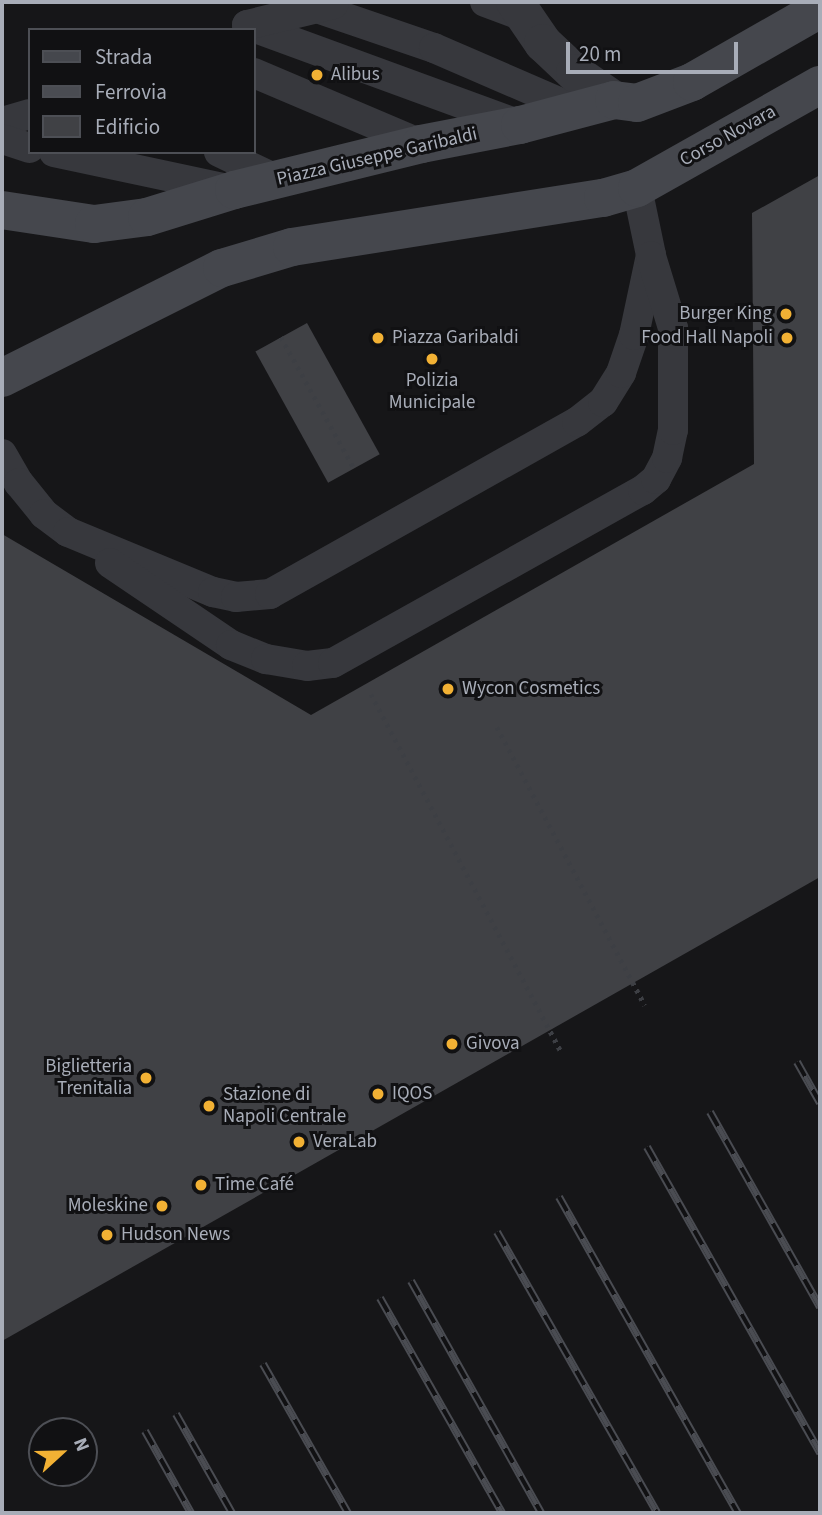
<!DOCTYPE html>
<html>
<head>
<meta charset="utf-8">
<style>
	body { margin:0 }
	#map { position:relative; width:822px; height:1515px; overflow:hidden; background:#161618; font-family:"Source Sans 3",sans-serif }
	div>[style] { position:absolute }
	[style*='--x'] { left:calc(var(--x)*1px); top:calc(var(--y)*1px); width:calc(var(--w)*1px); rotate:calc(var(--a)*1deg) }
	.building>* { inset:0; background:#404145; transform-origin:0 0 }
	.path>* { height:4.5px; margin-top:-2.25px; transform-origin:0; background:repeating-linear-gradient(90deg,#3d3f44 0 3.5px,transparent 0 8.5px) }
	.lane>* { height:30px; margin:-15px; padding:0 15px; transform-origin:15px; border-radius:15px; background:#37383d }
	.street>* { height:38px; margin:-19px; padding:0 19px; transform-origin:19px; border-radius:19px; background:#37383d }
	.secondary>* { height:38px; margin:-19px; padding:0 19px; transform-origin:19px; border-radius:19px; background:#45474d }
	.rail>* { height:8px; margin-top:-4px; transform-origin:0; background:repeating-linear-gradient(90deg,#111113 0 16px,#4a4c52 0 32px); box-sizing:border-box; border-block:2px solid #4a4c52 }
	.dots>* { width:19px; height:19px; translate:-50% -50%; box-sizing:border-box; border:4px solid #111113; border-radius:50% }
	span { translate:-50% -50%; white-space:nowrap; text-align:center; line-height:1.15; -webkit-text-stroke:6px #111113; paint-order:stroke }
	.poi-label { font-size:19px; color:#a8adb8 }
	.left { translate:0 -50%; text-align:left }
	.right { translate:-100% -50%; text-align:right }
	.street-label { font-size:19px; color:#a8adb8 }
	.frame { position:absolute; inset:0; border:4px solid #a8adb8; pointer-events:none }
	.legend { position:absolute; left:28px; top:28px; width:228px; height:126px; box-sizing:border-box; background:#111113; border:2px solid #4d4f55; margin:0; padding:9px 12px; list-style:none; font-size:21px; color:#a8adb8 }
	.legend li { display:flex; align-items:center; gap:14px; height:35px }
	.legend b { width:35px; border:2px solid #4d4f55 }
	.north { position:absolute; left:28px; top:1417px; width:70px; height:70px; box-sizing:border-box; background:#111113; border:2px solid #4d4f55; border-radius:50%; rotate:68deg; font-size:19px; font-weight:700; line-height:28px; text-align:center; color:#a8adb8 }
	.north::after { content:''; display:block; margin:auto; width:24px; height:32px; background:#f2b134; clip-path:polygon(50% 0,100% 100%,50% 72%,0 100%) }
	.scale { position:absolute; left:566px; top:42px; width:172px; height:32px; box-sizing:border-box; border:4px solid #a8adb8; border-top:0; padding-left:9px; font-size:21px; line-height:24px; white-space:nowrap; color:#a8adb8; -webkit-text-stroke:5px #111113; paint-order:stroke }
</style>
</head>
<body>
<div id="map">
	<div class="building">
		<i style="clip-path:polygon(820px 175px,820px 877px,2px 1341px,2px 534px,311px 715px,754px 464px,752px 213px)"></i>
		<i style="left:307px;top:323px;width:150px;height:59px;rotate:61deg"></i>
	</div>
	<div class="path">
		<i style="--x:281;--y:337;--w:150;--a:60.9"></i>
		<i style="--x:371;--y:694;--w:405;--a:62"></i>
		<i style="--x:497;--y:727;--w:315;--a:62"></i>
	</div>
	<div class="lane">
		<i style="--x:485;--y:2;--w:40;--a:20.2"></i>
		<i style="--x:317;--y:8;--w:124;--a:18.9"></i>
		<i style="--x:434;--y:48;--w:156;--a:23.4"></i>
		<i style="--x:247;--y:25;--w:291;--a:20.1"></i>
		<i style="--x:247;--y:25;--w:89;--a:-13.6"></i>
		<i style="--x:254;--y:73;--w:181;--a:23"></i>
		<i style="--x:2;--y:122;--w:29;--a:-16"></i>
		<i style="--x:2;--y:139;--w:29;--a:18"></i>
		<i style="--x:54;--y:152;--w:183;--a:12"></i>
		<i style="--x:219;--y:152;--w:65;--a:25.4"></i>
		<i style="--x:2;--y:454;--w:34;--a:60"></i>
		<i style="--x:19;--y:483;--w:40;--a:51"></i>
		<i style="--x:44;--y:514;--w:30;--a:37"></i>
		<i style="--x:68;--y:532;--w:157;--a:22.5"></i>
		<i style="--x:213;--y:592;--w:24;--a:12"></i>
		<i style="--x:236;--y:597;--w:34;--a:-5"></i>
		<i style="--x:270;--y:594;--w:352;--a:-29.3"></i>
		<i style="--x:577;--y:422;--w:33;--a:-38"></i>
		<i style="--x:603;--y:402;--w:34;--a:-58"></i>
		<i style="--x:621;--y:373;--w:40;--a:-71.1"></i>
		<i style="--x:634;--y:335;--w:82;--a:-78"></i>
		<i style="--x:651;--y:255;--w:68;--a:-101.8"></i>
		<i style="--x:110;--y:563;--w:146;--a:34.1"></i>
		<i style="--x:231;--y:645;--w:38;--a:22"></i>
		<i style="--x:266;--y:659;--w:42;--a:9.7"></i>
		<i style="--x:307;--y:666;--w:26;--a:-7"></i>
		<i style="--x:333;--y:663;--w:355;--a:-29.2"></i>
		<i style="--x:643;--y:490;--w:17;--a:-40"></i>
		<i style="--x:656;--y:479;--w:24;--a:-62"></i>
		<i style="--x:667;--y:458;--w:29;--a:-78"></i>
		<i style="--x:673;--y:430;--w:102;--a:-90"></i>
		<i style="--x:673;--y:328;--w:75;--a:-107"></i>
	</div>
	<div class="street">
		<i style="--x:515;--y:2;--w:50;--a:55.7"></i>
		<i style="--x:543;--y:43;--w:44;--a:43.2"></i>
		<i style="--x:575;--y:73;--w:47;--a:34.7"></i>
	</div>
	<div class="secondary">
		<i style="--x:2;--y:210;--w:93;--a:8.7"></i>
		<i style="--x:94;--y:224;--w:53;--a:-7.5"></i>
		<i style="--x:147;--y:217;--w:91;--a:-17.2"></i>
		<i style="--x:234;--y:190;--w:193;--a:-13.8"></i>
		<i style="--x:421;--y:144;--w:101;--a:-10.9"></i>
		<i style="--x:520;--y:125;--w:97;--a:-14.9"></i>
		<i style="--x:614;--y:100;--w:23;--a:7"></i>
		<i style="--x:637;--y:103;--w:59;--a:-20.9"></i>
		<i style="--x:692;--y:82;--w:147;--a:-29.7"></i>
		<i style="--x:2;--y:378;--w:246;--a:-26.6"></i>
		<i style="--x:222;--y:268;--w:73;--a:-16.7"></i>
		<i style="--x:292;--y:247;--w:315;--a:-9"></i>
		<i style="--x:603;--y:198;--w:35;--a:-16"></i>
		<i style="--x:637;--y:188;--w:210;--a:-29.4"></i>
	</div>
	<div class="rail">
		<i style="--x:797;--y:1062;--w:47;--a:60.7"></i>
		<i style="--x:710;--y:1112;--w:224;--a:60.6"></i>
		<i style="--x:647;--y:1147;--w:352;--a:60.5"></i>
		<i style="--x:559;--y:1197;--w:363;--a:60.5"></i>
		<i style="--x:497;--y:1232;--w:323;--a:60.3"></i>
		<i style="--x:411;--y:1281;--w:266;--a:60.7"></i>
		<i style="--x:380;--y:1298;--w:247;--a:60.4"></i>
		<i style="--x:263;--y:1364;--w:172;--a:60.3"></i>
		<i style="--x:176;--y:1414;--w:114;--a:60.5"></i>
		<i style="--x:145;--y:1431;--w:94;--a:60.7"></i>
	</div>
	<div class="dots">
		<i style="left:317px;top:75px;background:#f2b134"></i>
		<i style="left:786px;top:314px;background:#f2b134"></i>
		<i style="left:378px;top:338px;background:#f2b134"></i>
		<i style="left:787px;top:338px;background:#f2b134"></i>
		<i style="left:432px;top:359px;background:#f2b134"></i>
		<i style="left:448px;top:689px;background:#f2b134"></i>
		<i style="left:452px;top:1044px;background:#f2b134"></i>
		<i style="left:146px;top:1078px;background:#f2b134"></i>
		<i style="left:378px;top:1094px;background:#f2b134"></i>
		<i style="left:209px;top:1106px;background:#f2b134"></i>
		<i style="left:299px;top:1142px;background:#f2b134"></i>
		<i style="left:201px;top:1185px;background:#f2b134"></i>
		<i style="left:162px;top:1206px;background:#f2b134"></i>
		<i style="left:107px;top:1235px;background:#f2b134"></i>
	</div>
	<div class="poi-label">
		<span class="left" style="left:331px;top:75px">Alibus</span>
		<span class="right" style="left:772px;top:314px">Burger King</span>
		<span class="left" style="left:392px;top:338px">Piazza Garibaldi</span>
		<span class="right" style="left:773px;top:338px">Food Hall Napoli</span>
		<span style="left:432px;top:392px">Polizia<br>Municipale</span>
		<span class="left" style="left:462px;top:689px">Wycon Cosmetics</span>
		<span class="left" style="left:466px;top:1044px">Givova</span>
		<span class="right" style="left:132px;top:1078px">Biglietteria<br>Trenitalia</span>
		<span class="left" style="left:392px;top:1094px">IQOS</span>
		<span class="left" style="left:223px;top:1106px">Stazione di<br>Napoli Centrale</span>
		<span class="left" style="left:313px;top:1142px">VeraLab</span>
		<span class="left" style="left:215px;top:1185px">Time Café</span>
		<span class="right" style="left:148px;top:1206px">Moleskine</span>
		<span class="left" style="left:121px;top:1235px">Hudson News</span>
	</div>
	<div class="street-label">
		<span style="left:728px;top:136px;rotate:-29deg">Corso Novara</span>
		<span style="left:377px;top:157px;rotate:-13deg">Piazza Giuseppe Garibaldi</span>
	</div>
	<div class="frame"></div>
	<ul class="legend">
	<li><b style="height:9px;background:#45474d"></b>Strada</li>
	<li><b style="height:9px;background:#4a4c52"></b>Ferrovia</li>
	<li><b style="height:19px;background:#404145"></b>Edificio</li>
	</ul>
	<div class="north">N</div>
	<div class="scale">20 m</div>
</div>
</body>
</html>
